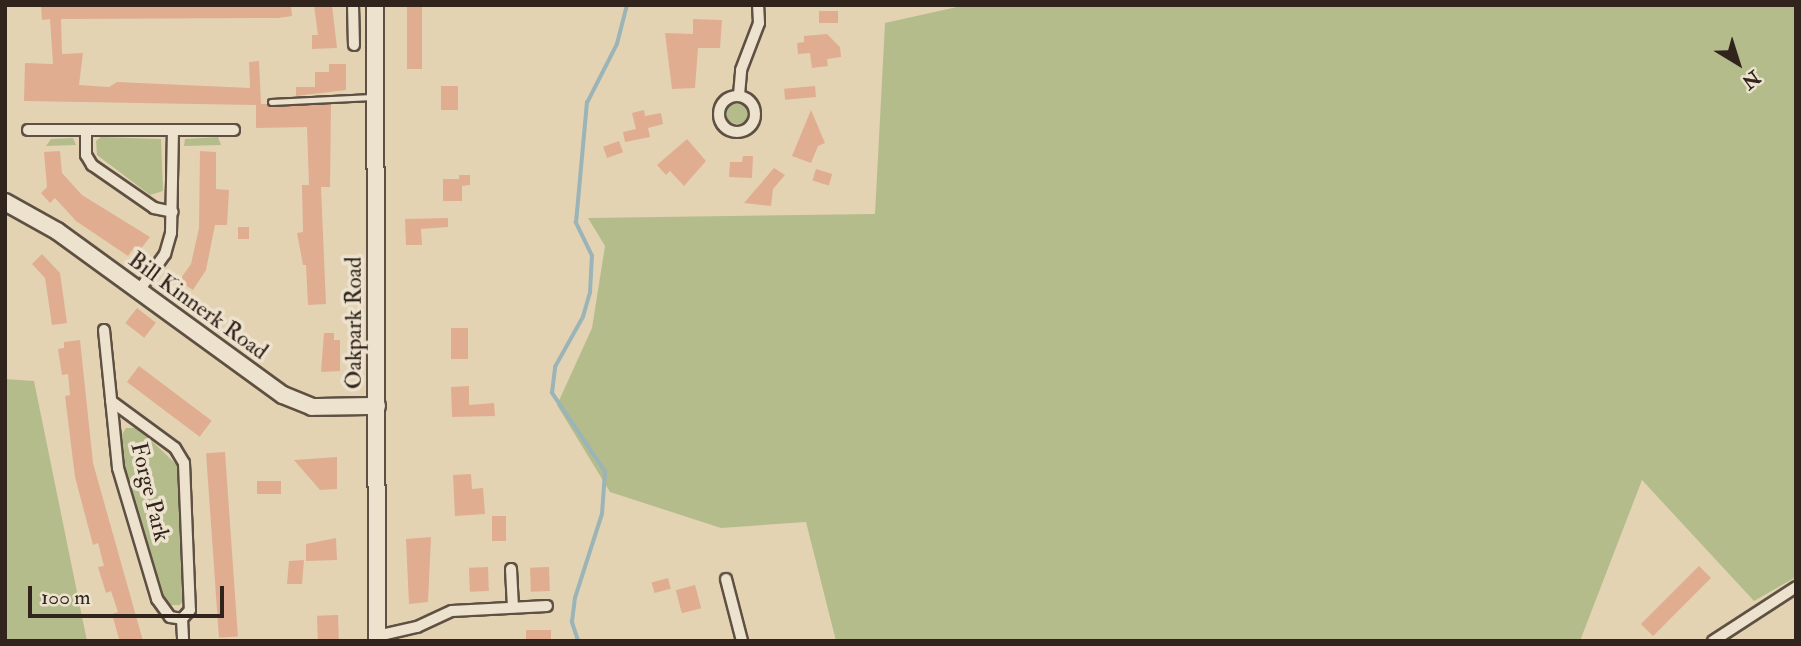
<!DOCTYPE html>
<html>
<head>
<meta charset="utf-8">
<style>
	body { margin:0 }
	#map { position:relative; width:1801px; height:646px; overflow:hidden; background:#e3d3b3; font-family:"IM FELL Double Pica",serif }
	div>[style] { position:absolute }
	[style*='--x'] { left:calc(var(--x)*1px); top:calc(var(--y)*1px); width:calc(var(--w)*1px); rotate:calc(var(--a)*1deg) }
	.green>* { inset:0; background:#b5bc8b }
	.round { border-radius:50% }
	.stream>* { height:3.5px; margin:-1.75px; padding:0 1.75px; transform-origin:1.75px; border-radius:1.75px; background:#9bb4b8 }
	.building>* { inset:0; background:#e0ad91; transform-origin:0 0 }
	.roads { filter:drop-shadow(2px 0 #5e5042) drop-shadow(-2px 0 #5e5042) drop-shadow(0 2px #5e5042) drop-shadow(0 -2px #5e5042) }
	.lane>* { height:5px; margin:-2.5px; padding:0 2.5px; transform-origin:2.5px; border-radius:2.5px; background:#ede2ce }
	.street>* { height:10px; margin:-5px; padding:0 5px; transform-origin:5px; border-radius:5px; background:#ede2ce }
	.street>.ring { margin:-5px; padding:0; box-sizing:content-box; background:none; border:10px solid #ede2ce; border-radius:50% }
	.secondary>* { height:16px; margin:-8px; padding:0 8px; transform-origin:8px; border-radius:8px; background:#ede2ce }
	span { translate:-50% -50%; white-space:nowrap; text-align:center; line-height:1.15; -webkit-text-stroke:7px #ede2ce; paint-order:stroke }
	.street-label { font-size:23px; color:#31241d }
	.frame { position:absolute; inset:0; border:7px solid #31241d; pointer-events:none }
	.north { position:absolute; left:1703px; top:28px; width:70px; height:70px; -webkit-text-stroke:5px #ede2ce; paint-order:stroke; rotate:142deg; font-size:19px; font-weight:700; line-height:28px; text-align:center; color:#31241d }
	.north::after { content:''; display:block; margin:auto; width:24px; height:32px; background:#31241d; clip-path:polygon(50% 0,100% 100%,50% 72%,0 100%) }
	.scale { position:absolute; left:28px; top:586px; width:196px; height:32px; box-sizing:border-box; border:4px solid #31241d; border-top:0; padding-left:9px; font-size:21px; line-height:24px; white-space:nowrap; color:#31241d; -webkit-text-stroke:5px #ede2ce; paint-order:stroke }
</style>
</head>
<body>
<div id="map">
	<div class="green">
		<i style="clip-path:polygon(966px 5px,1796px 5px,1796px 577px,1754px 601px,1642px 480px,1580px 641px,836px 641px,806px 522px,721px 528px,610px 492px,557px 405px,592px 328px,605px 246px,588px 218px,875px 214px,885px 23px)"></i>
		<i class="round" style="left:726px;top:102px;width:22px;height:22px"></i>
		<i style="clip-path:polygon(101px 137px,161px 139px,163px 191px,150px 195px,97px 155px,96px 141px)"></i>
		<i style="clip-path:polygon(218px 137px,221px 145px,184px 146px,185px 139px)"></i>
		<i style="clip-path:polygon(73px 138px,76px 145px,46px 146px,51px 139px)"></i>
		<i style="clip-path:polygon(5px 379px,34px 381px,87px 641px,5px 641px)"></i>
		<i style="clip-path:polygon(126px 428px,138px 428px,178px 466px,184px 599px,180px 605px,169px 605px,161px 596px,126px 478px,120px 438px)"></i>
	</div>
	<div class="stream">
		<i style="--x:578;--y:641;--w:20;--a:-108"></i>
		<i style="--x:572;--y:622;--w:24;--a:-83"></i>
		<i style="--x:575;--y:598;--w:88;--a:-72.2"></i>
		<i style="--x:602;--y:514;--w:42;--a:-85.9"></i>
		<i style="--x:605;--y:472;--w:95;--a:-123.9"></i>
		<i style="--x:552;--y:393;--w:26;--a:-83"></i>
		<i style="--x:555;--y:367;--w:57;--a:-60.8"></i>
		<i style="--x:583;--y:317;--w:25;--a:-74"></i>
		<i style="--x:590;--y:293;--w:37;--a:-87"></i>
		<i style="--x:592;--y:256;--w:37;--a:-116"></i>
		<i style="--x:576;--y:223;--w:121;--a:-84.8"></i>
		<i style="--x:587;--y:103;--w:66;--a:-63"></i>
		<i style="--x:617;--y:44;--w:40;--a:-75.6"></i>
	</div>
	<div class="building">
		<i style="clip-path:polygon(41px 5px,291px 5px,292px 16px,278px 18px,61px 19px,62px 54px,83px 53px,79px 85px,109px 87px,117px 82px,250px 88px,249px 62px,259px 61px,261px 104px,331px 104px,330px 187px,321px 187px,326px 304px,308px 305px,306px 265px,303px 265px,297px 233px,303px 232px,302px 185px,309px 185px,307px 127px,256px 128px,256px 105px,24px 101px,25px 63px,53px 64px,50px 19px,42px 20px)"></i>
		<i style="clip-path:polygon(314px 5px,332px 5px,337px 48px,312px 49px,312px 35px,318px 35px)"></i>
		<i style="left:407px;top:5px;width:15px;height:64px"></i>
		<i style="left:838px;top:11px;width:12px;height:19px;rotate:90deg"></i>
		<i style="clip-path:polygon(693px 19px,722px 20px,720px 48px,698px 48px,695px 88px,672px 89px,665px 33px,693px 34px)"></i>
		<i style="clip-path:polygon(827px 34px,840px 47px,841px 57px,827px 59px,828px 66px,812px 68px,810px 53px,798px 54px,797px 43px,804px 42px,804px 36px)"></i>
		<i style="clip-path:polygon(329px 64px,346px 64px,346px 90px,296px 96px,296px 87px,315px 87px,315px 72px,329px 72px)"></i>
		<i style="left:441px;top:86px;width:17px;height:24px"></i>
		<i style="left:815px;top:86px;width:11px;height:31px;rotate:85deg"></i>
		<i style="clip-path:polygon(644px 110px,645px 116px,661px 113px,663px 124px,648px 128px,650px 137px,625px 142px,623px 132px,636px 129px,632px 113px)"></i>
		<i style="clip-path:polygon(811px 110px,825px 143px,818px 146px,811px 163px,792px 156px)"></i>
		<i style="clip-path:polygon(687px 139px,706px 161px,684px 186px,670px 171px,666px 175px,657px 165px)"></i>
		<i style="left:619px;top:141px;width:12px;height:17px;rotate:70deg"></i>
		<i style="clip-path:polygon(60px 151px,62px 173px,82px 195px,150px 237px,140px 250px,135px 246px,128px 256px,76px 221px,55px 198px,50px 203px,41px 193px,47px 187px,44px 152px)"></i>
		<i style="clip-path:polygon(200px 151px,216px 152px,216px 189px,229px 190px,227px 225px,215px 225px,206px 270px,193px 290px,179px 281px,191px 264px,199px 228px)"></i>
		<i style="clip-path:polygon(743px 156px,753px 156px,752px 178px,729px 177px,730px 162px,742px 162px)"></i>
		<i style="clip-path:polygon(774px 168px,785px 175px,773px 189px,771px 206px,744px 203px)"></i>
		<i style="left:816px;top:169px;width:17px;height:12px;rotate:17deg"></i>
		<i style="clip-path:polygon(459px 175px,470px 175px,470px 185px,462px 186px,462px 201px,443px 201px,443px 179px,459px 179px)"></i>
		<i style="clip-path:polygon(448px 218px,448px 227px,421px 229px,422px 245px,406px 245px,405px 219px)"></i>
		<i style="left:238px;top:227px;width:11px;height:12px"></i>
		<i style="clip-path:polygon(42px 254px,60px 273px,67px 323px,52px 325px,45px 278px,32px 264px)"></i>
		<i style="left:137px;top:308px;width:24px;height:19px;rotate:38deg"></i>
		<i style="left:451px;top:328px;width:17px;height:31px"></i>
		<i style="clip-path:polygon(324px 333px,334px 333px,334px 340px,340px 340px,340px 371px,321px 372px)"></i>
		<i style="clip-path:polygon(80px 340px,93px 463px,143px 641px,119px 639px,112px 614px,118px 612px,111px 591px,106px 593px,98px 567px,104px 566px,98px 543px,93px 545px,75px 477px,65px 396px,70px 395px,68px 374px,62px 375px,58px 349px,64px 348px,64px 342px)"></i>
		<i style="left:139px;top:366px;width:91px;height:20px;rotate:37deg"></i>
		<i style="clip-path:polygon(469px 386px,469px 405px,494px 403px,495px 416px,452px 417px,451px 387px)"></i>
		<i style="left:225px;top:452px;width:185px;height:19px;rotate:86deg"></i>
		<i style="clip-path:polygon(337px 457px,337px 489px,320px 490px,294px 460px)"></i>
		<i style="clip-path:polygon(471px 474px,472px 489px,483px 488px,485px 514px,455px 516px,453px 475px)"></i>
		<i style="left:257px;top:481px;width:24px;height:13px"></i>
		<i style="left:492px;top:516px;width:14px;height:25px"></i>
		<i style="clip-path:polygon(431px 537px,428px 602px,409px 604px,406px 539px)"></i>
		<i style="clip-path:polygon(336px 538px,337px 560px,306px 561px,306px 544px)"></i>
		<i style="clip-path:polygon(304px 560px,302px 584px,287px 584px,289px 561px)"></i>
		<i style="left:1699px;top:566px;width:17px;height:82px;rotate:45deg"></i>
		<i style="left:488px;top:567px;width:24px;height:19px;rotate:88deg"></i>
		<i style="left:549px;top:567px;width:24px;height:19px;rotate:88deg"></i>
		<i style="left:668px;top:578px;width:11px;height:17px;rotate:75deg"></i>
		<i style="left:695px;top:585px;width:24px;height:20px;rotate:75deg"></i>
		<i style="left:338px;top:615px;width:25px;height:21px;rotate:88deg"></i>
		<i style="left:551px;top:630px;width:11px;height:25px;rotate:90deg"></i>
	</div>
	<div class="roads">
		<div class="lane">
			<i style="--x:271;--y:102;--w:101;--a:-2.8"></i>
		</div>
		<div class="street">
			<i style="--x:353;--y:5;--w:40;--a:88.6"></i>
			<i style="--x:739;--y:95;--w:25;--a:-85"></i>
			<i style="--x:741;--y:70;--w:50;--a:-69"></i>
			<i style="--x:759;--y:23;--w:18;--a:-93"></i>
			<i class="ring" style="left:719px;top:96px;width:26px;height:26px"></i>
			<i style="--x:28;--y:130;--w:206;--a:0"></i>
			<i style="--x:86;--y:130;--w:25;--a:90"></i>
			<i style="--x:86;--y:155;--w:12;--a:59"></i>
			<i style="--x:92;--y:165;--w:75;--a:34.7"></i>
			<i style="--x:154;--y:208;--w:19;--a:12"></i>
			<i style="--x:138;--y:292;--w:47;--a:-54.6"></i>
			<i style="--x:165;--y:254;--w:22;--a:-74"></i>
			<i style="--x:171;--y:233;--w:103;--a:-88.9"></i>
			<i style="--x:104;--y:330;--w:139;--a:84.2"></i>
			<i style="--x:118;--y:468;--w:137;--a:73.4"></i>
			<i style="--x:157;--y:599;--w:22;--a:54"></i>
			<i style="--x:170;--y:617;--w:12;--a:9"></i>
			<i style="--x:182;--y:619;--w:22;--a:87"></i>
			<i style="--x:111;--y:401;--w:79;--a:36.3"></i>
			<i style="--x:175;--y:448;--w:17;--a:59"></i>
			<i style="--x:184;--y:463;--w:147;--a:87.7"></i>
			<i style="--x:190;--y:610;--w:12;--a:132"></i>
			<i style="--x:511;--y:569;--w:36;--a:87"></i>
			<i style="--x:726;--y:579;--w:64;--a:75.5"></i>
			<i style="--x:377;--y:636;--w:41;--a:-12.7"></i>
			<i style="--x:417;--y:627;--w:38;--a:-25"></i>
			<i style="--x:452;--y:611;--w:95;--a:-3"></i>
			<i style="--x:1713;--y:641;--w:99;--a:-33"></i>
		</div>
		<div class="secondary">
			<i style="--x:375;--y:5;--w:636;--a:89.82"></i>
			<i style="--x:5;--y:202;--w:60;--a:29.1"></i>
			<i style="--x:57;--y:231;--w:279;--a:36"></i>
			<i style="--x:283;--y:395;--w:31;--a:22"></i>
			<i style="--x:312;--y:407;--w:65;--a:-0.9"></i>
		</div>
	</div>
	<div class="street-label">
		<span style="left:198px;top:306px;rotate:36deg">Bill Kinnerk Road</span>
		<span style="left:354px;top:323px;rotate:-90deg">Oakpark Road</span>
		<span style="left:150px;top:492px;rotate:76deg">Forge Park</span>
	</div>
	<div class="frame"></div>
	<div class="north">N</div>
	<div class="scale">100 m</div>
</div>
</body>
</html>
